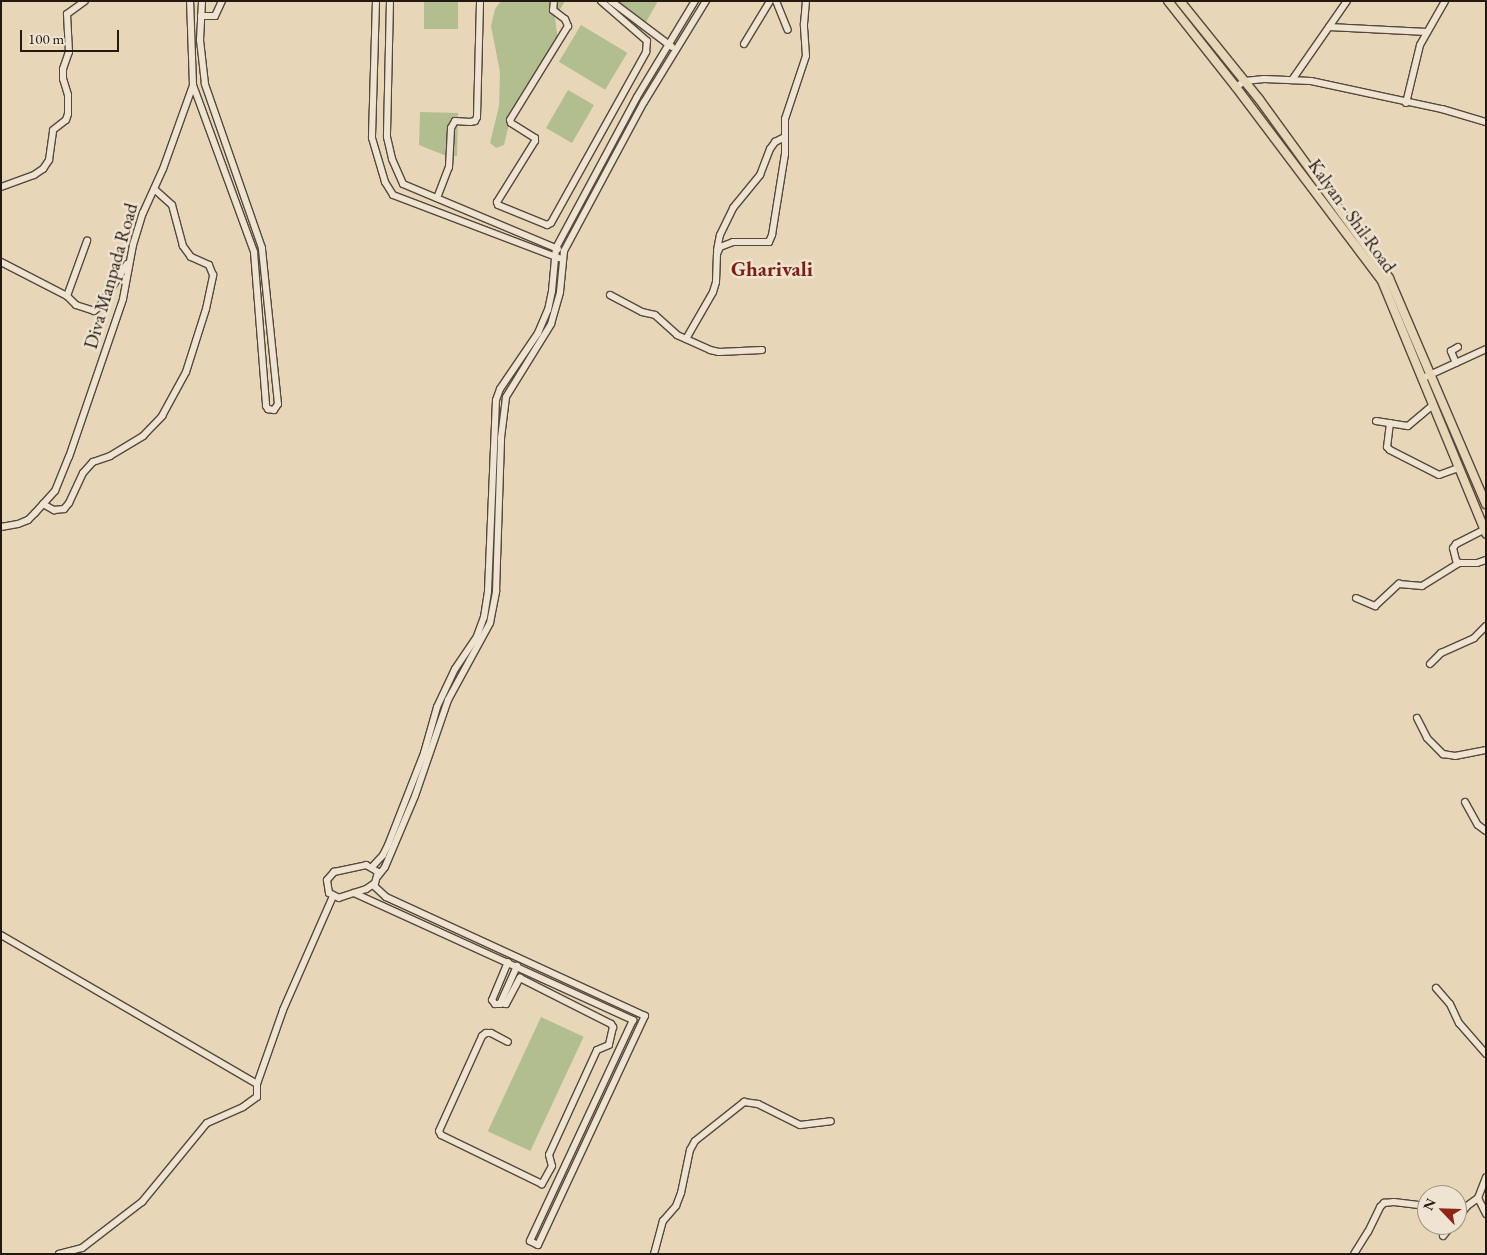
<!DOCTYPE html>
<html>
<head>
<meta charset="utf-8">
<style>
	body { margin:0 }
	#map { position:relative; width:1487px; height:1255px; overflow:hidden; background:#e7d6b8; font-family:"EB Garamond",serif }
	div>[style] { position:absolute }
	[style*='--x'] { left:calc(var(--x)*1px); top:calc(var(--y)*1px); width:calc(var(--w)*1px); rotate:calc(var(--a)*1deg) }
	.green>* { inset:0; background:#b3be90; transform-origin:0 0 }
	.roads { filter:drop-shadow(1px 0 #55483b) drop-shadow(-1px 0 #55483b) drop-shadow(0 1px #55483b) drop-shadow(0 -1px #55483b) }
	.minor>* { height:6px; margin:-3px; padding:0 3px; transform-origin:3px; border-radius:3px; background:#efe4d1 }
	.major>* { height:8px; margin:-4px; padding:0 4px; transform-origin:4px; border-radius:4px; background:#e7d6b8 }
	span { translate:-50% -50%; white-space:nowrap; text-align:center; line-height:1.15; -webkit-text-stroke:5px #efe4d1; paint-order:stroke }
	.street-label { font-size:19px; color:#241911 }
	.quarter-label { font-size:21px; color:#7a1f14; font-weight:700 }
	.frame { position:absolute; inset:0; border:2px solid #241911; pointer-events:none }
	.north { position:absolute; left:1417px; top:1185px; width:50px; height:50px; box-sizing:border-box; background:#efe4d1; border:1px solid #9e9384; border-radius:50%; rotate:294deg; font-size:14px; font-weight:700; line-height:20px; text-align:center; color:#241911 }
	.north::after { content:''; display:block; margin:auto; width:18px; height:22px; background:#8f2418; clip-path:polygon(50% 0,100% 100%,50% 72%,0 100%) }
	.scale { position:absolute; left:20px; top:30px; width:99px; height:22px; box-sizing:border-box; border:2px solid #241911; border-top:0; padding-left:6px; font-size:15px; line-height:18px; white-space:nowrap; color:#241911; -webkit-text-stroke:4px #efe4d1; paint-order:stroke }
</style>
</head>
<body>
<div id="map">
	<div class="green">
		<i style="left:424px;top:1px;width:34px;height:28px"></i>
		<i style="clip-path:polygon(501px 1px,565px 1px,555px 18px,558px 41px,512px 112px,504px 145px,496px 148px,490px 143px,499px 106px,500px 72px,491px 26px,495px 9px)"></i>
		<i style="clip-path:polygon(604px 1px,658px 1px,641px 31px,600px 7px)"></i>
		<i style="left:581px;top:25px;width:54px;height:43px;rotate:31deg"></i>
		<i style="left:568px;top:90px;width:30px;height:44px;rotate:30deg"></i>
		<i style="clip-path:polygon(420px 112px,458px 113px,457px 156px,444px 155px,419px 145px)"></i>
		<i style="left:541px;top:1017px;width:47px;height:126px;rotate:25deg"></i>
	</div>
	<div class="roads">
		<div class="minor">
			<i style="--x:376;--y:1;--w:137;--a:91.7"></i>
			<i style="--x:372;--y:138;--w:46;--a:73.5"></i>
			<i style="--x:385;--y:182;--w:15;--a:58"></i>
			<i style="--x:393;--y:195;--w:178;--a:20.8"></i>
			<i style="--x:390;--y:1;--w:136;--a:91.3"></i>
			<i style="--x:387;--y:137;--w:23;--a:77"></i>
			<i style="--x:392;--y:159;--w:27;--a:66"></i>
			<i style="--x:403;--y:184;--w:168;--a:22.8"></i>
			<i style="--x:554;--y:1;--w:9;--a:96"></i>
			<i style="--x:553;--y:10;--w:15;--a:37"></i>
			<i style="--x:565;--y:19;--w:8;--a:67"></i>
			<i style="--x:568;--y:26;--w:110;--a:121.7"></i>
			<i style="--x:510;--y:120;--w:3;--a:72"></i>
			<i style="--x:511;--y:123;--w:28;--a:32"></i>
			<i style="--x:535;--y:138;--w:3;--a:90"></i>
			<i style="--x:535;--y:141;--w:72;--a:121.9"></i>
			<i style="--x:497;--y:202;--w:3;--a:72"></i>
			<i style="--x:498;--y:205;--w:53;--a:22.2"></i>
			<i style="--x:547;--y:225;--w:4;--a:-27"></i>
			<i style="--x:551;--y:223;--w:196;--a:-60.9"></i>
			<i style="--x:646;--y:52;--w:11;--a:-85"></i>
			<i style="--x:647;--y:41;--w:61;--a:-139"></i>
			<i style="--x:611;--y:1;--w:76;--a:37"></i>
			<i style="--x:776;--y:1;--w:31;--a:68"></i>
			<i style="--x:201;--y:16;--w:14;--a:0"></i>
			<i style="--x:215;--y:16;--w:17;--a:-65"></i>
			<i style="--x:1329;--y:27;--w:98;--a:2.9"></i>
			<i style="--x:744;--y:44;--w:50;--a:-58.8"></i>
			<i style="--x:1292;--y:80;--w:96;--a:-55.2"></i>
			<i style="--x:193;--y:85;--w:178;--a:69.9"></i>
			<i style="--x:254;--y:252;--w:154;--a:85.5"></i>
			<i style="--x:266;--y:406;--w:4;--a:56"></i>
			<i style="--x:268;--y:409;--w:6;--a:9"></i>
			<i style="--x:274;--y:410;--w:7;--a:-56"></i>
			<i style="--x:278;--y:404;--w:157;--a:-95.9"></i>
			<i style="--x:262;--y:248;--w:174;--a:-109.2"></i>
			<i style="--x:205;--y:84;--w:44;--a:-96.5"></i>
			<i style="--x:200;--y:40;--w:39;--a:-87"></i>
			<i style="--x:1236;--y:87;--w:11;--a:-34"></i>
			<i style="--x:1245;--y:81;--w:19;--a:-6"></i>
			<i style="--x:1264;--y:79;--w:47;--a:2.4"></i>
			<i style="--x:1311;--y:81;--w:134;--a:12.1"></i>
			<i style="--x:1442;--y:109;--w:46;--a:16.5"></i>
			<i style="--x:1406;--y:103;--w:60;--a:-76.4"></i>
			<i style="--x:1420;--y:45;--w:51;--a:-60.4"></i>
			<i style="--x:1;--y:187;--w:35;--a:-20"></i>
			<i style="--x:34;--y:175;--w:11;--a:-34"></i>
			<i style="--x:43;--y:169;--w:11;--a:-56"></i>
			<i style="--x:49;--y:160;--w:30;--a:-82"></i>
			<i style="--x:53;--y:130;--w:16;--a:-38"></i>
			<i style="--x:66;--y:120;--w:6;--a:-72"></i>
			<i style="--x:68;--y:114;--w:19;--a:-90"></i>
			<i style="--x:68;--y:95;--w:17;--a:-107"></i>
			<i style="--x:63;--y:79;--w:10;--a:-90"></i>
			<i style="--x:63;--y:69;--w:18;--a:-71"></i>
			<i style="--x:69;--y:52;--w:38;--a:-93"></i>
			<i style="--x:67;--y:14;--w:22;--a:-36"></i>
			<i style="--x:437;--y:198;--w:33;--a:-69"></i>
			<i style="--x:449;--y:167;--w:39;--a:-87"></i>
			<i style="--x:451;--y:128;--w:8;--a:-60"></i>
			<i style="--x:455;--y:121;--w:15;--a:4"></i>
			<i style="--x:470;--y:122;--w:5;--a:-11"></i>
			<i style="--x:475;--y:121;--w:4;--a:-63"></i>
			<i style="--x:477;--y:117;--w:116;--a:-88.5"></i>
			<i style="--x:717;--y:250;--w:15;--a:-79"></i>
			<i style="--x:720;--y:235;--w:30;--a:-64"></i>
			<i style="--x:733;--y:208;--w:43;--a:-50.7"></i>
			<i style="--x:760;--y:175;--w:28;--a:-69"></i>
			<i style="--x:770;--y:149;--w:9;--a:-54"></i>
			<i style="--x:775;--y:142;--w:11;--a:-27"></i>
			<i style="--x:1;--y:262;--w:74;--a:27.3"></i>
			<i style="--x:67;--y:296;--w:13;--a:45"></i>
			<i style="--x:76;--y:305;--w:19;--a:18"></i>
			<i style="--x:94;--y:311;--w:8;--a:-40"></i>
			<i style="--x:100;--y:306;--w:50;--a:-57.3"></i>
			<i style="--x:610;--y:295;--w:36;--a:28"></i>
			<i style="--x:642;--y:312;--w:13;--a:13"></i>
			<i style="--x:655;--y:315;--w:30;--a:42"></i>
			<i style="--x:677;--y:335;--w:36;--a:24"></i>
			<i style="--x:710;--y:350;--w:9;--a:13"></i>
			<i style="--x:719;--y:352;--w:43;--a:-2.7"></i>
			<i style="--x:67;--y:296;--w:59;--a:-70"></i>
			<i style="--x:686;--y:339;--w:54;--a:-60.1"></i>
			<i style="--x:713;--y:292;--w:10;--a:-73"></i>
			<i style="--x:716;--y:282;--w:28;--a:-88"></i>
			<i style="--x:717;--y:254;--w:8;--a:-67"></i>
			<i style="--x:720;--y:247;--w:14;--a:-21"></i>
			<i style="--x:733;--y:242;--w:36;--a:0"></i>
			<i style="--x:769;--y:242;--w:8;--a:-67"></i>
			<i style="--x:772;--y:235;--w:82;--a:-80.9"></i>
			<i style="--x:785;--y:154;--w:35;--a:-90"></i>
			<i style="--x:785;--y:119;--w:66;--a:-71.6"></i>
			<i style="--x:806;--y:56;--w:32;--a:-94"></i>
			<i style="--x:804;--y:24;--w:23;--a:-85"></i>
			<i style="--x:1456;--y:363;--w:13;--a:-113"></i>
			<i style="--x:1451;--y:351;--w:8;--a:-30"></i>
			<i style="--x:1423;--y:378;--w:69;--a:-24.7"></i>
			<i style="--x:1376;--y:421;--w:32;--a:9"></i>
			<i style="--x:1408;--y:426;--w:31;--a:-40"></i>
			<i style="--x:1390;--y:423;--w:24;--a:97"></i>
			<i style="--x:1387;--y:447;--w:4;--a:45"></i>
			<i style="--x:1390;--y:450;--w:55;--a:27"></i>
			<i style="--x:1439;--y:475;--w:20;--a:-20"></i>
			<i style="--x:43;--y:504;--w:13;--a:29"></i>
			<i style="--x:54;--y:510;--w:10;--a:-6"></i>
			<i style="--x:64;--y:509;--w:8;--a:-50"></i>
			<i style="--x:69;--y:503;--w:33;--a:-65"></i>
			<i style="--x:83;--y:473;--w:15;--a:-48"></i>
			<i style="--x:93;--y:462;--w:18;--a:-19"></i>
			<i style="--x:110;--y:456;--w:39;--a:-31"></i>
			<i style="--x:143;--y:436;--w:28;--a:-46"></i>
			<i style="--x:162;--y:416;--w:50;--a:-61.4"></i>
			<i style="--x:186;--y:372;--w:66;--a:-72.4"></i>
			<i style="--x:206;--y:309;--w:35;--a:-78"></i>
			<i style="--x:213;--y:275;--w:11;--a:-112"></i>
			<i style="--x:209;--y:265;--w:20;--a:-156"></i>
			<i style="--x:191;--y:257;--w:14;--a:-126"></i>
			<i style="--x:183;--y:246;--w:42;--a:-105"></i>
			<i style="--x:172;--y:205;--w:24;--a:-138"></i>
			<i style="--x:1;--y:527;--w:17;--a:-10"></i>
			<i style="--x:18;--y:524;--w:11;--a:-22"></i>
			<i style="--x:28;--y:520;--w:10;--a:-45"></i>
			<i style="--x:35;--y:513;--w:30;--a:-48"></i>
			<i style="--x:55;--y:491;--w:37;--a:-68"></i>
			<i style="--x:69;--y:457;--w:167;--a:-71.1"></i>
			<i style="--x:123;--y:299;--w:55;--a:-79.5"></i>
			<i style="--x:133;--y:245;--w:34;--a:-73"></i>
			<i style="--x:143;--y:213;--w:48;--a:-65.6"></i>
			<i style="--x:163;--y:169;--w:89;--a:-70.3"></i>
			<i style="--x:193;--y:85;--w:84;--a:-92"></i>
			<i style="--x:1457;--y:564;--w:16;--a:-104"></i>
			<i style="--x:1453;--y:548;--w:5;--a:-53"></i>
			<i style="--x:1456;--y:544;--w:31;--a:-27"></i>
			<i style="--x:1356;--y:598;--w:21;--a:23"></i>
			<i style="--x:1375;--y:606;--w:33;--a:-43"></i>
			<i style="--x:1399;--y:584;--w:23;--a:5"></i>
			<i style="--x:1422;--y:586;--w:44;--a:-31.9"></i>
			<i style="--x:1459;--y:563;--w:18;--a:0"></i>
			<i style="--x:1477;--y:563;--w:9;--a:-18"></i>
			<i style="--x:1430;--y:664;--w:16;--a:-45"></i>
			<i style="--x:1441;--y:653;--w:36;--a:-24"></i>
			<i style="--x:1474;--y:638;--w:17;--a:-45"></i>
			<i style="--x:1417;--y:718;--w:22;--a:63"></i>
			<i style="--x:1427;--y:738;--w:23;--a:45"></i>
			<i style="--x:1443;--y:754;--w:12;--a:9"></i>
			<i style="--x:1455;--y:756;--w:32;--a:-11"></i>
			<i style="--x:1465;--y:802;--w:26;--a:61"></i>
			<i style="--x:1478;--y:825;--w:10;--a:37"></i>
			<i style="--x:366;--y:865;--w:14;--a:30"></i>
			<i style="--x:378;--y:872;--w:11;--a:105"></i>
			<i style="--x:375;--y:883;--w:11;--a:146"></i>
			<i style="--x:366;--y:889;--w:28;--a:162"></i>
			<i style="--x:339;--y:898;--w:11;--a:-153"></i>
			<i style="--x:329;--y:893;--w:13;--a:-99"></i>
			<i style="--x:327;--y:880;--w:11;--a:-49"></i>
			<i style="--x:334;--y:872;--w:33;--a:-12"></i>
			<i style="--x:372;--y:867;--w:16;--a:-47"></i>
			<i style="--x:383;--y:855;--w:11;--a:-63"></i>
			<i style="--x:388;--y:845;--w:99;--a:-68.6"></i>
			<i style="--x:424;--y:753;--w:48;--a:-74.2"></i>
			<i style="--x:437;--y:707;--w:42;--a:-64.7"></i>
			<i style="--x:455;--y:669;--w:40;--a:-56"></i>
			<i style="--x:477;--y:636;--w:20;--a:-70"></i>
			<i style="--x:484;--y:617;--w:26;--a:-81"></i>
			<i style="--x:488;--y:591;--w:191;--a:-87.6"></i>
			<i style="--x:496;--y:400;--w:12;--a:-70"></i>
			<i style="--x:500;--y:389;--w:68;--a:-55.8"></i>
			<i style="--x:538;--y:333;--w:25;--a:-67"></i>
			<i style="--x:548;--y:310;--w:19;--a:-78"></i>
			<i style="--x:552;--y:291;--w:43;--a:-84.7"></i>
			<i style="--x:556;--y:248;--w:171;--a:-61.8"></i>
			<i style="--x:637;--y:97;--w:112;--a:-58.9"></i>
			<i style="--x:378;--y:876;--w:11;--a:-52"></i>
			<i style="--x:385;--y:867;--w:77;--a:-67.1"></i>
			<i style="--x:415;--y:796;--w:102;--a:-71"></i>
			<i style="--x:448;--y:700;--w:88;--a:-61.4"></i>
			<i style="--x:490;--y:623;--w:33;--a:-79"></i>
			<i style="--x:496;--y:591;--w:153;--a:-88.1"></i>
			<i style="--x:501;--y:438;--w:41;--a:-83"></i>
			<i style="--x:506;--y:397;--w:86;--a:-58.3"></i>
			<i style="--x:551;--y:324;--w:33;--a:-74"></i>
			<i style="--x:560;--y:292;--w:41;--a:-84.4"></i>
			<i style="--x:564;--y:251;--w:169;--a:-61.8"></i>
			<i style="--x:644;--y:102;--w:119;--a:-58.5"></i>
			<i style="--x:354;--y:893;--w:307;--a:24.5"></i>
			<i style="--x:633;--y:1020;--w:244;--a:115"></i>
			<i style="--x:530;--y:1241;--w:9;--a:27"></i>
			<i style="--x:538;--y:1245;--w:253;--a:-65"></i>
			<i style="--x:645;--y:1016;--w:285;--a:-155.3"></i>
			<i style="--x:386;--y:897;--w:18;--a:-137"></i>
			<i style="--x:1;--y:935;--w:296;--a:30.2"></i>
			<i style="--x:508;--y:962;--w:41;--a:112.8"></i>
			<i style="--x:492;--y:1000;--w:5;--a:53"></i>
			<i style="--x:495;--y:1004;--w:5;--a:0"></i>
			<i style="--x:500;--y:1004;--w:42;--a:-65.9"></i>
			<i style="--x:1436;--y:988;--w:21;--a:49"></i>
			<i style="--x:1450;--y:1004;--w:21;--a:65"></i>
			<i style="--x:1459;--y:1023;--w:41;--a:48.9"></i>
			<i style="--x:500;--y:1003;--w:6;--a:9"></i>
			<i style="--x:506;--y:1004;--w:30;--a:-62"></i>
			<i style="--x:520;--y:978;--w:102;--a:26.8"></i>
			<i style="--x:611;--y:1024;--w:4;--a:56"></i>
			<i style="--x:613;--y:1027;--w:18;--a:103"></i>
			<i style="--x:609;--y:1045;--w:13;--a:157"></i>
			<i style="--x:597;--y:1050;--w:115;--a:114.6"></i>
			<i style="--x:549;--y:1155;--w:11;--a:75"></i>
			<i style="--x:552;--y:1166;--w:21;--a:119"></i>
			<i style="--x:542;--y:1184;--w:112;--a:-154.1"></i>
			<i style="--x:441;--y:1135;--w:4;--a:-117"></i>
			<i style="--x:439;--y:1131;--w:104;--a:-65.6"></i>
			<i style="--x:482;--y:1036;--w:5;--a:-37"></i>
			<i style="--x:486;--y:1033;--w:5;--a:0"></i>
			<i style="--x:491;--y:1033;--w:19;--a:28"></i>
			<i style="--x:1478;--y:1198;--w:18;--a:63"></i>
			<i style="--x:1457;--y:1207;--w:10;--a:-6"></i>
			<i style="--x:1467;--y:1206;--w:14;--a:-36"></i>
			<i style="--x:1478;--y:1198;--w:22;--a:-69"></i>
			<i style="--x:1457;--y:1219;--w:16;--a:-52"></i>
			<i style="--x:1443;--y:1236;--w:14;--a:-51"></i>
			<i style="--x:59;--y:1254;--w:24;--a:-15"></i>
			<i style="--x:82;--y:1248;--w:76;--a:-37.5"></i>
			<i style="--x:142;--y:1202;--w:102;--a:-50.6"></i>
			<i style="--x:207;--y:1123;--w:39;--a:-24"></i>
			<i style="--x:243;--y:1107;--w:17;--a:-36"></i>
			<i style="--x:257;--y:1097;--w:13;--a:-90"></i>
			<i style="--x:257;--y:1084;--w:78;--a:-70.6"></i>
			<i style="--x:283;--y:1010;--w:124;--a:-66.3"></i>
			<i style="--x:654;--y:1254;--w:34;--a:-75"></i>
			<i style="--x:663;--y:1221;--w:20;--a:-49"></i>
			<i style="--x:676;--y:1206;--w:14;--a:-69"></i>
			<i style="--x:681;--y:1193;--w:44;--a:-78.2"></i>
			<i style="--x:690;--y:1150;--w:10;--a:-61"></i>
			<i style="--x:695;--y:1141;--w:63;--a:-38.5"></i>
			<i style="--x:744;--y:1102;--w:14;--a:8"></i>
			<i style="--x:758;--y:1104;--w:47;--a:26.6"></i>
			<i style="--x:800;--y:1125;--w:31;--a:-7"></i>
			<i style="--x:1354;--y:1254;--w:26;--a:-58"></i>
			<i style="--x:1368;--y:1232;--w:28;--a:-64"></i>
			<i style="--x:1380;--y:1207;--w:6;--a:-45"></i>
			<i style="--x:1384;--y:1203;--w:10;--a:-6"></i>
			<i style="--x:1394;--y:1202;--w:33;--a:7"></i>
		</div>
		<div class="major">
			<i style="--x:1168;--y:1;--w:110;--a:51.7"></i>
			<i style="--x:1236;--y:87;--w:243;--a:53"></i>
			<i style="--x:1382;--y:281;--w:273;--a:67.6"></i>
			<i style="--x:1180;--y:1;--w:126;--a:51.1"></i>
			<i style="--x:1259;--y:99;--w:221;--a:54"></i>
			<i style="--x:1389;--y:278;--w:246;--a:66.8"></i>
		</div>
	</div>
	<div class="street-label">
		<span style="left:1352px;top:216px;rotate:54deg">Kalyan - Shil Road</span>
		<span style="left:111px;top:276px;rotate:-74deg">Diva Manpada Road</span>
	</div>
	<div class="quarter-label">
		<span style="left:772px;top:269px">Gharivali</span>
	</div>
	<div class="frame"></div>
	<div class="north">N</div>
	<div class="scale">100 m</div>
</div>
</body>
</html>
